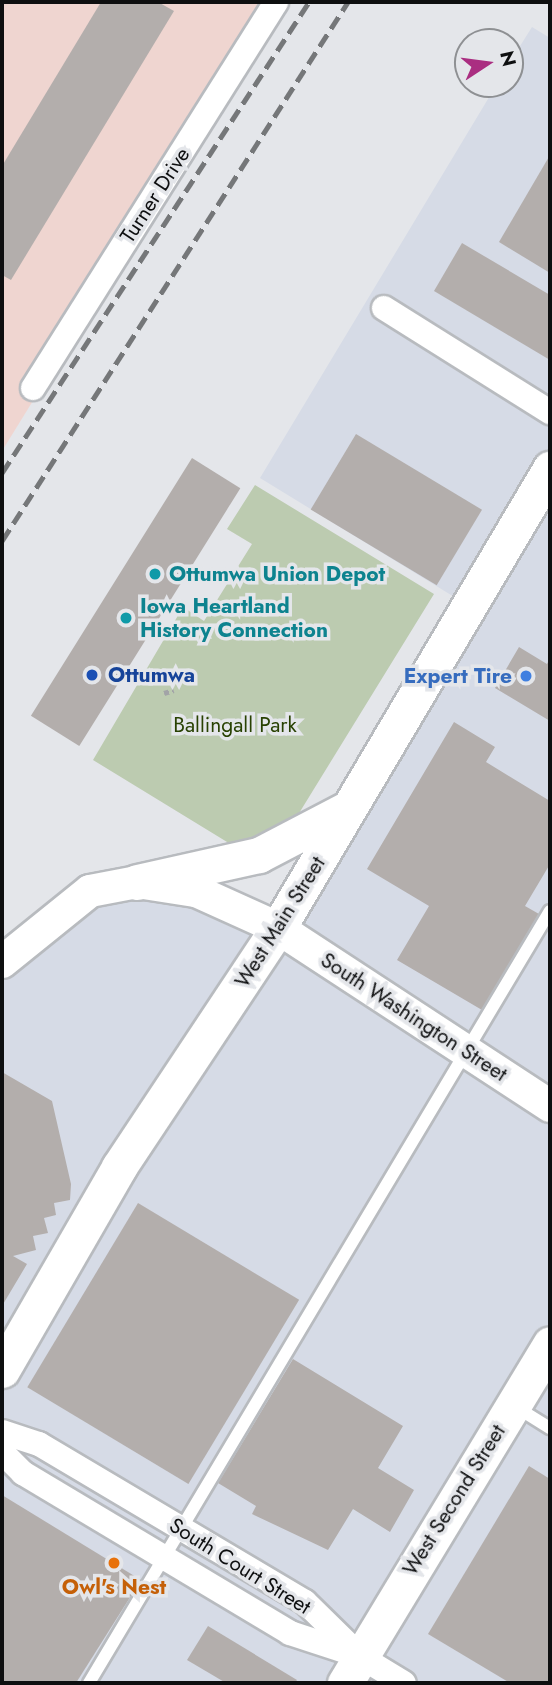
<!DOCTYPE html>
<html>
<head>
<meta charset="utf-8">
<style>
	body { margin:0 }
	#map { position:relative; width:552px; height:1685px; overflow:hidden; background:#e4e6ea; font-family:Jost,sans-serif }
	div>[style] { position:absolute }
	[style*='--x'] { left:calc(var(--x)*1px); top:calc(var(--y)*1px); width:calc(var(--w)*1px); rotate:calc(var(--a)*1deg) }
	.built>* { inset:0; background:#d6dbe6 }
	.industrial>* { inset:0; background:#efd5d0 }
	.green>* { inset:0; background:#bccbb0 }
	.building>* { inset:0; background:#b3aeac; transform-origin:0 0 }
	.path>* { height:4.5px; margin-top:-2.25px; transform-origin:0; background:repeating-linear-gradient(90deg,#a2a4a7 0 5px,transparent 0 8.5px) }
	.roads { filter:drop-shadow(2px 0 #b8bbbf) drop-shadow(-2px 0 #b8bbbf) drop-shadow(0 2px #b8bbbf) drop-shadow(0 -2px #b8bbbf) }
	.service>* { height:12px; margin:-6px; padding:0 6px; transform-origin:6px; border-radius:6px; background:#fff }
	.minor>* { height:24px; margin:-12px; padding:0 12px; transform-origin:12px; border-radius:12px; background:#fff }
	.tertiary>* { height:32px; margin:-16px; padding:0 16px; transform-origin:16px; border-radius:16px; background:#fff }
	.secondary>* { height:35px; margin:-17.5px; padding:0 17.5px; transform-origin:17.5px; border-radius:17.5px; background:#fff }
	.rail>* { height:5px; margin-top:-2.5px; transform-origin:0; background:repeating-linear-gradient(90deg,#757779 0 14px,transparent 0 21px) }
	.dots>* { width:19px; height:19px; translate:-50% -50%; box-sizing:border-box; border:4px solid #e4e6ea; border-radius:50% }
	span { translate:-50% -50%; white-space:nowrap; text-align:center; line-height:1.15; -webkit-text-stroke:7px #e4e6ea; paint-order:stroke }
	.street-label { font-size:21px; color:#0e0f10 }
	.culture-label { font-size:21px; color:#0d838f; font-weight:700 }
	.left { translate:0 -50%; text-align:left }
	.transit-label { font-size:21px; color:#164399; font-weight:700 }
	.shop-label { font-size:21px; color:#366cbe; font-weight:700 }
	.right { translate:-100% -50%; text-align:right }
	.park-label { font-size:21px; color:#284102 }
	.food-label { font-size:21px; color:#c56008; font-weight:700 }
	.frame { position:absolute; inset:0; border:4px solid #0e0f10; pointer-events:none }
	.north { position:absolute; left:454px; top:28px; width:70px; height:70px; box-sizing:border-box; background:#e4e6ea; border:2px solid #8e9093; border-radius:50%; rotate:77deg; font-size:19px; font-weight:700; line-height:28px; text-align:center; color:#0e0f10 }
	.north::after { content:''; display:block; margin:auto; width:24px; height:32px; background:#aa2e81; clip-path:polygon(50% 0,100% 100%,50% 72%,0 100%) }
</style>
</head>
<body>
<div id="map">
	<div class="built">
		<i style="clip-path:polygon(532px 27px,550px 38px,550px 1683px,2px 1683px,2px 962px,112px 885px,278px 927px,469px 606px,260px 478px,497px 84px,510px 84px,510px 62px)"></i>
	</div>
	<div class="industrial">
		<i style="clip-path:polygon(2px 2px,279px 2px,2px 451px)"></i>
	</div>
	<div class="green">
		<i style="clip-path:polygon(255px 485px,434px 594px,293px 823px,232px 845px,93px 760px,183px 607px,204px 621px,252px 544px,227px 529px)"></i>
	</div>
	<div class="building">
		<i style="clip-path:polygon(101px 2px,158px 2px,174px 11px,11px 280px,2px 275px,2px 166px)"></i>
		<i style="clip-path:polygon(550px 155px,550px 273px,499px 242px)"></i>
		<i style="clip-path:polygon(462px 243px,550px 295px,550px 360px,434px 291px)"></i>
		<i style="left:356px;top:434px;width:147px;height:88px;rotate:31deg"></i>
		<i style="left:192px;top:458px;width:57px;height:304px;rotate:32deg"></i>
		<i style="clip-path:polygon(519px 647px,547px 664px,550px 658px,550px 721px,495px 688px)"></i>
		<i style="clip-path:polygon(454px 722px,495px 747px,486px 762px,550px 801px,550px 864px,525px 906px,539px 914px,482px 1010px,397px 960px,429px 906px,367px 869px)"></i>
		<i style="clip-path:polygon(2px 1072px,52px 1101px,71px 1184px,70px 1200px,54px 1203px,56px 1215px,44px 1218px,48px 1233px,33px 1236px,36px 1250px,13px 1256px,27px 1264px,2px 1306px)"></i>
		<i style="left:138px;top:1203px;width:188px;height:215px;rotate:31deg"></i>
		<i style="clip-path:polygon(293px 1359px,403px 1426px,378px 1468px,414px 1490px,390px 1532px,353px 1509px,328px 1550px,252px 1514px,256px 1506px,218px 1483px)"></i>
		<i style="clip-path:polygon(529px 1466px,550px 1479px,550px 1683px,510px 1683px,428px 1634px)"></i>
		<i style="clip-path:polygon(2px 1495px,141px 1580px,76px 1683px,2px 1683px)"></i>
		<i style="clip-path:polygon(208px 1626px,297px 1680px,295px 1683px,226px 1683px,187px 1660px)"></i>
	</div>
	<div class="path">
		<i style="--x:164;--y:693;--w:10;--a:-17"></i>
	</div>
	<div class="roads">
		<div class="service">
			<i style="--x:516;--y:1407;--w:40;--a:32"></i>
			<i style="--x:89;--y:1683;--w:899;--a:-59.16"></i>
		</div>
		<div class="minor">
			<i style="--x:384;--y:308;--w:196;--a:32.1"></i>
			<i style="--x:33;--y:388;--w:456;--a:-57.8"></i>
			<i style="--x:2;--y:1432;--w:39;--a:18"></i>
			<i style="--x:39;--y:1444;--w:309;--a:30.7"></i>
			<i style="--x:305;--y:1602;--w:78;--a:44.5"></i>
			<i style="--x:361;--y:1657;--w:50;--a:31.2"></i>
			<i style="--x:2;--y:1452;--w:30;--a:45"></i>
			<i style="--x:23;--y:1473;--w:311;--a:30.9"></i>
			<i style="--x:290;--y:1633;--w:67;--a:18.2"></i>
		</div>
		<div class="tertiary">
			<i style="--x:2;--y:962;--w:113;--a:-38.9"></i>
			<i style="--x:90;--y:891;--w:48;--a:-10.8"></i>
			<i style="--x:137;--y:882;--w:60;--a:8.7"></i>
			<i style="--x:196;--y:891;--w:90;--a:24.3"></i>
			<i style="--x:278;--y:928;--w:325;--a:33.2"></i>
		</div>
		<div class="secondary">
			<i style="--x:137;--y:882;--w:125;--a:-12.5"></i>
			<i style="--x:259;--y:855;--w:99;--a:-27.6"></i>
			<i style="--x:2;--y:1370;--w:234;--a:-60"></i>
			<i style="--x:119;--y:1167;--w:287;--a:-56.4"></i>
			<i style="--x:278;--y:928;--w:534;--a:-59.35"></i>
			<i style="--x:345;--y:1683;--w:396;--a:-58.8"></i>
		</div>
	</div>
	<div class="rail">
		<i style="--x:2;--y:473;--w:562;--a:-56.9"></i>
		<i style="--x:2;--y:541;--w:640;--a:-57.3"></i>
	</div>
	<div class="dots">
		<i style="left:155px;top:574px;background:#0f9aa8"></i>
		<i style="left:126px;top:618px;background:#0f9aa8"></i>
		<i style="left:92px;top:675px;background:#1a4fb4"></i>
		<i style="left:526px;top:676px;background:#3f7fe0"></i>
		<i style="left:114px;top:1563px;background:#e8710a"></i>
	</div>
	<div class="street-label">
		<span style="left:155px;top:195px;rotate:-57deg">Turner Drive</span>
		<span style="left:280px;top:922px;rotate:-58deg">West Main Street</span>
		<span style="left:414px;top:1017px;rotate:33deg">South Washington Street</span>
		<span style="left:454px;top:1500px;rotate:-58deg">West Second Street</span>
		<span style="left:240px;top:1566px;rotate:32deg">South Court Street</span>
	</div>
	<div class="culture-label">
		<span class="left" style="left:169px;top:574px">Ottumwa Union Depot</span>
		<span class="left" style="left:140px;top:618px">Iowa Heartland<br>History Connection</span>
	</div>
	<div class="transit-label">
		<span class="left" style="left:108px;top:675px">Ottumwa</span>
	</div>
	<div class="shop-label">
		<span class="right" style="left:512px;top:676px">Expert Tire</span>
	</div>
	<div class="park-label">
		<span style="left:235px;top:725px">Ballingall Park</span>
	</div>
	<div class="food-label">
		<span style="left:114px;top:1587px">Owl's Nest</span>
	</div>
	<div class="frame"></div>
	<div class="north">N</div>
</div>
</body>
</html>
